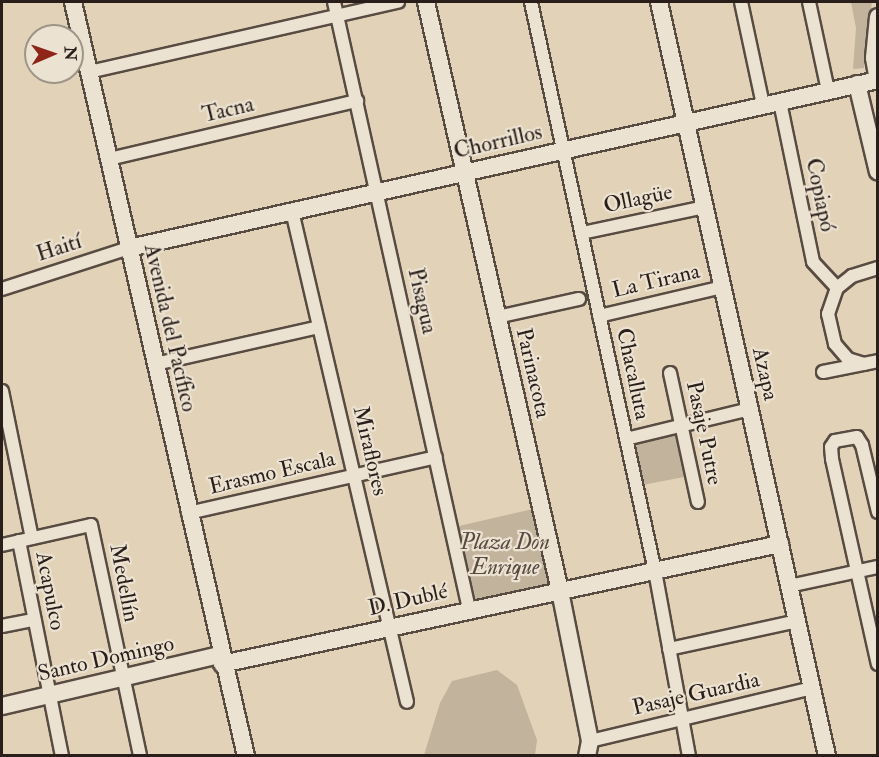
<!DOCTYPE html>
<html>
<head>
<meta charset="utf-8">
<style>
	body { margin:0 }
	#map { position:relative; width:879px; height:757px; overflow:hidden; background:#e1d2b8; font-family:"IM FELL Double Pica",serif }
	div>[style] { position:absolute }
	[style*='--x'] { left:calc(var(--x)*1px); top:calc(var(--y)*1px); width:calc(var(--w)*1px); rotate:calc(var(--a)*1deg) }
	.green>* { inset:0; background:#c2b39d; transform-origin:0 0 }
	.roads { filter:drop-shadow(2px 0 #584b42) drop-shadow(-2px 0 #584b42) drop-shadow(0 2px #584b42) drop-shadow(0 -2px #584b42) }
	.street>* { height:12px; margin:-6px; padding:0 6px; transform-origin:6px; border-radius:6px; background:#ece2d1 }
	.secondary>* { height:16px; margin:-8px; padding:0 8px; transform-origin:8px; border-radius:8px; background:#ece2d1 }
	span { translate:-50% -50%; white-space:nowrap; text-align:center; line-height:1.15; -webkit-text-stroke:4.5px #ece2d1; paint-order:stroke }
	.street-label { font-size:22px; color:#2a1e1a }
	.park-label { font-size:22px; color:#584b41; font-style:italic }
	.frame { position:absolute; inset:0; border:3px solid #2a1e1a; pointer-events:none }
	.north { position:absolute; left:24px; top:24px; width:60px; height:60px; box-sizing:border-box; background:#ece2d1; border:2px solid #9e9488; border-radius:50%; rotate:88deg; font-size:16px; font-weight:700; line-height:24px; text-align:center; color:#2a1e1a }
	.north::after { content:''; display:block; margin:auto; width:21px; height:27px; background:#8f2418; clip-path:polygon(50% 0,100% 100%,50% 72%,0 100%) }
</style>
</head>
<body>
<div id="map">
	<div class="green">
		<i style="clip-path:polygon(851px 2px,872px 2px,864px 68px,853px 69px,856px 28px)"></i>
		<i style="left:679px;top:431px;width:46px;height:46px;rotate:79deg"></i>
		<i style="left:533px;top:509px;width:78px;height:76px;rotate:77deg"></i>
		<i style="clip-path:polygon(497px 670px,517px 685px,537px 740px,535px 755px,424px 755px,440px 703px,452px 681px)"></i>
	</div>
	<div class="roads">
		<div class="street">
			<i style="--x:334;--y:2;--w:622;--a:77.46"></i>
			<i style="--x:531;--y:2;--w:582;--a:77.71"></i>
			<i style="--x:655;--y:571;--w:188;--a:79.6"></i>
			<i style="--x:741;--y:2;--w:105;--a:77.9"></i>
			<i style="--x:809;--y:2;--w:91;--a:77.9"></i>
			<i style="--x:89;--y:72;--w:317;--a:-12.8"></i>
			<i style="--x:780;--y:102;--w:163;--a:78.3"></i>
			<i style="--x:813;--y:262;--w:35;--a:47"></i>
			<i style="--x:109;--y:159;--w:255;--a:-13.2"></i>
			<i style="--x:292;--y:211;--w:504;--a:76.82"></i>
			<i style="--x:582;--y:233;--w:125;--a:-12"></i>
			<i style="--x:2;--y:289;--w:133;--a:-17.9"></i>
			<i style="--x:599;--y:316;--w:127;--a:-13.2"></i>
			<i style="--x:497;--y:317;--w:84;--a:-12.4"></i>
			<i style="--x:155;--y:364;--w:168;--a:-12.7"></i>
			<i style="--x:864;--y:364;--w:17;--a:-163"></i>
			<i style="--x:848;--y:359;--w:20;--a:-131"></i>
			<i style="--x:835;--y:344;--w:31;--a:-103"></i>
			<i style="--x:828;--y:314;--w:28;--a:-71"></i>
			<i style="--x:837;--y:288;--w:19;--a:-39"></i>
			<i style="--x:852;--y:276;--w:27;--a:-17"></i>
			<i style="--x:823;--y:372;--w:56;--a:-11.3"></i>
			<i style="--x:670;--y:373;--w:132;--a:77.8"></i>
			<i style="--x:2;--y:391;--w:150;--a:78.5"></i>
			<i style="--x:626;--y:439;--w:128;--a:-13.6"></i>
			<i style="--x:878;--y:512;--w:69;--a:-103.4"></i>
			<i style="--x:862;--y:445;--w:9;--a:-122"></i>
			<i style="--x:857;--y:437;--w:22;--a:170"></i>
			<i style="--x:835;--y:441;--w:7;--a:124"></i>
			<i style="--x:831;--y:447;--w:12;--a:85"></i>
			<i style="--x:832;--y:459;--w:210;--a:77.4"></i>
			<i style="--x:188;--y:513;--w:254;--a:-12.7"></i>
			<i style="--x:19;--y:541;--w:219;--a:78.7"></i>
			<i style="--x:2;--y:545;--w:91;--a:-12.7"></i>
			<i style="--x:91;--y:525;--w:236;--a:78"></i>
			<i style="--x:789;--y:586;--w:91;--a:-12.1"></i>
			<i style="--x:2;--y:626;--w:33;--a:-11"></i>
			<i style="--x:669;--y:649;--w:131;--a:-12.3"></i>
			<i style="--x:590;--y:741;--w:228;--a:-13.4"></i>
		</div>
		<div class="secondary">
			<i style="--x:73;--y:2;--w:774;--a:77.08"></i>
			<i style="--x:426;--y:2;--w:604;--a:77.18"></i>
			<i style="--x:560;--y:591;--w:153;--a:78.7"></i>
			<i style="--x:590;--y:741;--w:15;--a:101"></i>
			<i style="--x:659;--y:2;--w:772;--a:77.44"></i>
			<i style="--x:878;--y:17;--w:41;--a:95.6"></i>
			<i style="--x:874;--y:58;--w:22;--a:80"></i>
			<i style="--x:857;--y:84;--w:90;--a:76.6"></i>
			<i style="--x:129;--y:248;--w:768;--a:-12.64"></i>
			<i style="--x:222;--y:664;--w:571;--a:-12.14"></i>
			<i style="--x:2;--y:706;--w:224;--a:-13.2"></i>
		</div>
	</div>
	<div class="street-label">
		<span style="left:228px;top:110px;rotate:-13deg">Tacna</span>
		<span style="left:498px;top:142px;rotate:-13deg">Chorrillos</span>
		<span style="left:820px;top:195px;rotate:78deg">Copiapó</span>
		<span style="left:638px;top:199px;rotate:-12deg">Ollagüe</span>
		<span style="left:59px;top:248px;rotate:-18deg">Haití</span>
		<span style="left:656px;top:281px;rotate:-13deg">La Tirana</span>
		<span style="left:422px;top:301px;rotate:77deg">Pisagua</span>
		<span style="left:170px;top:328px;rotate:77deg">Avenida del Pacífico</span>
		<span style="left:533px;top:373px;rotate:77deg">Parinacota</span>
		<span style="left:633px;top:374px;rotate:78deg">Chacalluta</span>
		<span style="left:765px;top:374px;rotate:77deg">Azapa</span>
		<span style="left:704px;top:433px;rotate:78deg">Pasaje Putre</span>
		<span style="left:370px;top:451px;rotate:77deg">Miraflores</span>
		<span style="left:272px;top:473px;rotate:-13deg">Erasmo Escala</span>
		<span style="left:124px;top:583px;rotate:79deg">Medellín</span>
		<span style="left:50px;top:591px;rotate:79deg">Acapulco</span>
		<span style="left:408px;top:600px;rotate:-13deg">D. Dublé</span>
		<span style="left:106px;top:659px;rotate:-13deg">Santo Domingo</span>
		<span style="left:696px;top:694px;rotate:-13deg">Pasaje Guardia</span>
	</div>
	<div class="park-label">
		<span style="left:505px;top:555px">Plaza Don<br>Enrique</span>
	</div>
	<div class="frame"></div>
	<div class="north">N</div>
</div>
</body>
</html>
